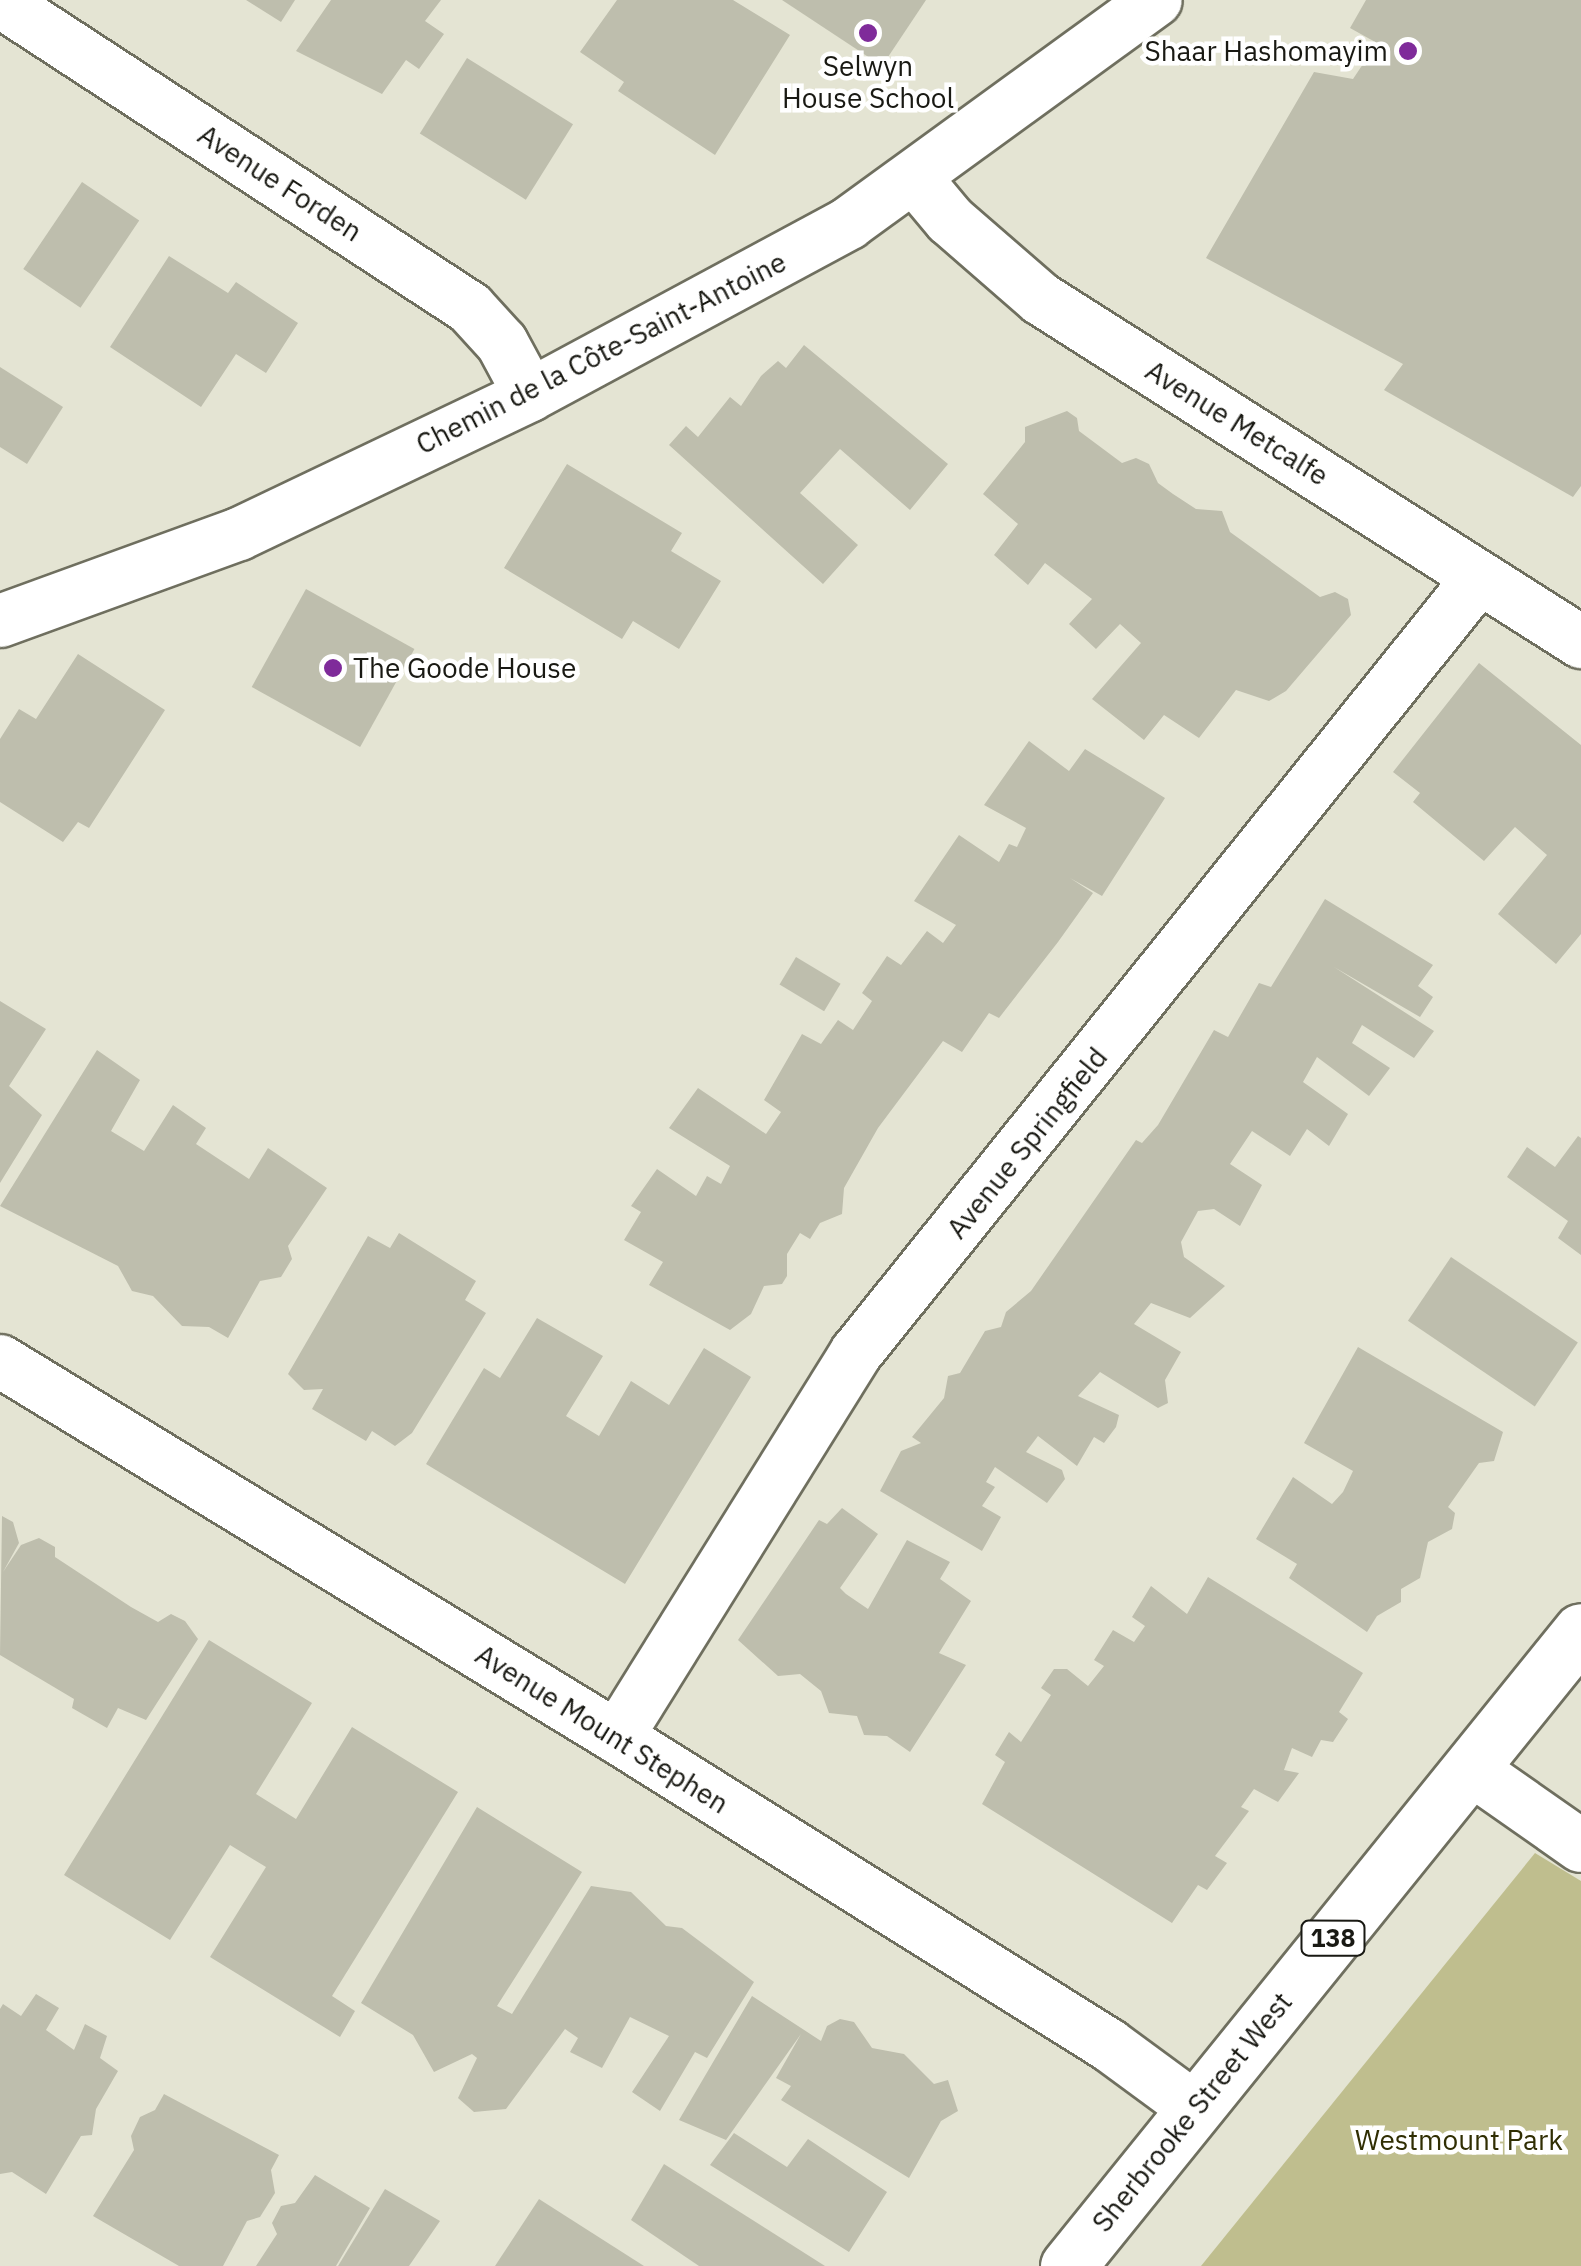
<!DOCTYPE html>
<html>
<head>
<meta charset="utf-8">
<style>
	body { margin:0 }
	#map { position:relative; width:1581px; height:2266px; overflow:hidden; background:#e4e4d3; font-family:"IBM Plex Sans",sans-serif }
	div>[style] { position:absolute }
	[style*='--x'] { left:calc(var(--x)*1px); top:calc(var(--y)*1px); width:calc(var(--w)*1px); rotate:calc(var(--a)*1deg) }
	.green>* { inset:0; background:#bfbe8e }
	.building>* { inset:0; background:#bebead; transform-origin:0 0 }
	.roads { filter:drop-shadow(2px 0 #6f6f5f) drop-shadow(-2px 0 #6f6f5f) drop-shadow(0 2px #6f6f5f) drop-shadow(0 -2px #6f6f5f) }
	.minor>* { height:52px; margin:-26px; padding:0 26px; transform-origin:26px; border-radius:26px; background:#fff }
	.primary>* { height:55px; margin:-27.5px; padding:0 27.5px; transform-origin:27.5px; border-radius:27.5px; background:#fff }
	.dots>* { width:28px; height:28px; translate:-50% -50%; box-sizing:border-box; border:5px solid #fff; border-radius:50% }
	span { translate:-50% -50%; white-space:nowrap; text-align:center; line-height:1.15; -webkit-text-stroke:9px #fff; paint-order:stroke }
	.shield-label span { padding:2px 8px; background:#fff; border:2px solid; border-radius:8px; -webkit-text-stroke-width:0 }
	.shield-label { font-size:25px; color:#191913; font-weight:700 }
	.poi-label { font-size:28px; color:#191913 }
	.right { translate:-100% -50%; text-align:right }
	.left { translate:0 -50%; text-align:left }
	.street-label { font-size:28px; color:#191913 }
	.park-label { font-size:28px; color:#302e03 }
</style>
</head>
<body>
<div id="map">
	<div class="green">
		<i style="clip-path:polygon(1535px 1853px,1581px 1881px,1581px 2266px,1201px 2266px)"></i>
	</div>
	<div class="building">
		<i style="clip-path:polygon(246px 0,295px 0,281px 22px)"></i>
		<i style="clip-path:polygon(331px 0,441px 0,425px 21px,444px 34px,419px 69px,406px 60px,382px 94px,296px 51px)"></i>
		<i style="clip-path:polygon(617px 0,733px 0,790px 35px,715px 155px,618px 91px,624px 82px,580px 52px)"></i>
		<i style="clip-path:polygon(782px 0,926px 0,882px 66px)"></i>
		<i style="clip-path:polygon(1366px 0,1581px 0,1581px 486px,1573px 497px,1384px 390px,1403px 364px,1206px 258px,1314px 72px,1353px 79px,1377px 43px,1350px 28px)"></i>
		<i style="left:467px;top:58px;width:125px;height:89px;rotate:32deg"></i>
		<i style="left:82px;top:182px;width:69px;height:105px;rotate:34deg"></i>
		<i style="clip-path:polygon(169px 256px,228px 293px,236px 282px,298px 323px,266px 373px,236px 354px,201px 407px,110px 347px)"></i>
		<i style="clip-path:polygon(804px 345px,948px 464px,910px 510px,840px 449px,800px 493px,858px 545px,823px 584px,669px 445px,686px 426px,698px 437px,730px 397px,741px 406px,761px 376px,778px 361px,786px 368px)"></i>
		<i style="clip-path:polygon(0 367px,63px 407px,27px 464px,0 447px)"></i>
		<i style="clip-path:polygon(1067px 411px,1077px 418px,1079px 431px,1122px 463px,1136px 458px,1149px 464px,1158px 483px,1173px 494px,1196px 509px,1222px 511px,1230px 532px,1320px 597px,1335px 592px,1348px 599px,1351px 615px,1286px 691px,1269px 701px,1236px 690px,1199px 738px,1164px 715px,1144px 740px,1092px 699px,1141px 643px,1120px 624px,1096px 649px,1069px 624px,1092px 599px,1045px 563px,1028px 585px,994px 555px,1018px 524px,983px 494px,1025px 442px,1025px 427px)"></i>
		<i style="clip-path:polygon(567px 464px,682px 533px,671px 551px,721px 581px,679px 649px,633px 621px,622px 639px,504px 568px)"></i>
		<i style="left:306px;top:589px;width:124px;height:112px;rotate:29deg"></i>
		<i style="clip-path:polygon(78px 654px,165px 710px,89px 828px,78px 822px,63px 842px,0 802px,0 739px,19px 709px,36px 719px)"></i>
		<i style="clip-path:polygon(1479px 663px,1581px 745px,1581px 934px,1556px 964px,1498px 914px,1547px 855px,1515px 827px,1484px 861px,1413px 802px,1420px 793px,1393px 772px)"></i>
		<i style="clip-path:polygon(1029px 741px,1069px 771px,1085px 749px,1165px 798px,1102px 896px,1070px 878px,1093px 893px,1058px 942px,999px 1018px,989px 1013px,962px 1052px,943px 1041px,878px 1128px,844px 1188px,842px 1214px,820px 1223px,810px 1239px,800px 1233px,787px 1254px,787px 1276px,782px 1284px,764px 1286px,751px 1314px,730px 1330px,649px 1285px,663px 1262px,624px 1240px,641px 1212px,631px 1206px,657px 1169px,696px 1196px,707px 1176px,721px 1184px,730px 1166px,669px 1128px,698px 1088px,766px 1134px,781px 1112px,764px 1100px,802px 1034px,821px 1044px,838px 1020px,853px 1030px,872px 1001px,862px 993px,887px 956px,901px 965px,927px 931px,943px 943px,956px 925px,914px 901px,959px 835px,999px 862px,1009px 844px,1017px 847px,1026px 828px,984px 805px)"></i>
		<i style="clip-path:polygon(1325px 899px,1433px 965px,1418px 986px,1433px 997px,1420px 1017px,1334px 967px,1434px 1031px,1414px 1058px,1362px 1025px,1352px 1043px,1390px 1068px,1369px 1096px,1317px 1057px,1303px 1082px,1348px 1114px,1329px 1146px,1307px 1129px,1290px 1156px,1252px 1131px,1230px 1164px,1262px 1185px,1240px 1226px,1214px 1209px,1198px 1211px,1181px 1242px,1184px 1257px,1225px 1286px,1190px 1318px,1151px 1303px,1134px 1324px,1181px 1352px,1165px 1380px,1168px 1403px,1158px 1408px,1100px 1372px,1078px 1396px,1119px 1415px,1116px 1427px,1104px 1443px,1094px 1437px,1077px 1466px,1038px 1436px,1026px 1452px,1062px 1470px,1065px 1479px,1047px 1503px,995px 1467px,986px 1482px,995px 1487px,982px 1506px,1001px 1517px,982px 1551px,880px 1491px,901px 1451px,921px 1443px,912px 1437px,944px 1398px,948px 1376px,960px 1373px,985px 1331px,1001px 1327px,1006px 1312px,1031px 1291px,1136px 1140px,1142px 1143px,1158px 1125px,1214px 1030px,1228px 1037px,1259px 983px,1271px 987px)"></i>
		<i style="left:796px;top:957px;width:52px;height:32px;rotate:31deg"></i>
		<i style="clip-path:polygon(0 1001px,46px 1029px,9px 1086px,42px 1115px,0 1183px)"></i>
		<i style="clip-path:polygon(97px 1050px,140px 1080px,111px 1131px,144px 1151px,173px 1105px,206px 1128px,196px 1144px,249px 1179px,268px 1148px,327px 1188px,288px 1246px,292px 1259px,281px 1277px,260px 1281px,228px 1338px,209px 1327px,182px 1326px,153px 1296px,132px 1291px,118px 1266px,0 1206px)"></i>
		<i style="clip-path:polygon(1578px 1136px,1581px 1138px,1581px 1255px,1558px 1238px,1568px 1221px,1507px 1177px,1527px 1147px,1555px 1167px)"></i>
		<i style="clip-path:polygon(399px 1233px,476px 1281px,465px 1300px,486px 1313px,412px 1433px,395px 1446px,372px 1431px,366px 1441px,312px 1409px,323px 1389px,304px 1390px,288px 1374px,368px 1236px,390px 1248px)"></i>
		<i style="left:1451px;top:1257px;width:153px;height:77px;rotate:34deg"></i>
		<i style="clip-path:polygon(537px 1318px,603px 1356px,566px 1416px,599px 1436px,631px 1381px,669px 1405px,704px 1348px,751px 1377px,625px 1584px,426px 1464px,484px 1368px,500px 1378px)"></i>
		<i style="clip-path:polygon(1358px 1347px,1503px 1432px,1494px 1461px,1479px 1463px,1448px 1507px,1455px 1513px,1452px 1529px,1428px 1542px,1420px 1578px,1401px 1589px,1401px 1602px,1377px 1616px,1367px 1632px,1289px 1578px,1297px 1564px,1256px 1539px,1293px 1477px,1332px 1504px,1343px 1492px,1353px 1471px,1304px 1443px)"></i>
		<i style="clip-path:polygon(842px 1508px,878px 1534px,840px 1588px,846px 1594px,868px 1609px,907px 1540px,950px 1562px,940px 1579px,971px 1601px,939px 1653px,966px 1665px,910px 1752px,887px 1736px,864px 1735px,857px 1716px,829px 1713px,821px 1691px,800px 1674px,778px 1676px,738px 1640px,819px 1520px,827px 1524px)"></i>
		<i style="clip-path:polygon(2px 1516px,13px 1522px,19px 1543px,3px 1572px,21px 1545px,39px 1538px,55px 1547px,55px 1557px,131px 1607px,158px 1622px,171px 1614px,185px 1621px,198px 1639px,146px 1720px,118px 1708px,107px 1728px,72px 1708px,74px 1699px,0 1655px)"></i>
		<i style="clip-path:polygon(1208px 1577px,1363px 1673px,1339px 1712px,1348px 1719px,1333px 1742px,1321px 1740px,1312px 1757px,1292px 1748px,1284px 1770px,1299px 1773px,1278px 1802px,1254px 1789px,1241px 1807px,1249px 1811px,1215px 1856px,1227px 1863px,1207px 1890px,1198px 1885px,1172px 1923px,982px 1804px,1005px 1762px,995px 1755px,1009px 1732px,1021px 1742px,1051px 1695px,1041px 1688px,1054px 1669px,1067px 1669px,1088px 1686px,1104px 1666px,1094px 1660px,1113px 1630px,1134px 1642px,1145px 1626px,1132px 1617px,1151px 1586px,1187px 1614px)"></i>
		<i style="clip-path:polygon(209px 1640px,312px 1703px,256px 1794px,296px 1819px,352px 1727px,458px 1792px,332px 1996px,355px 2011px,340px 2037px,210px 1957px,266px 1867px,230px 1845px,170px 1940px,64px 1875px)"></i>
		<i style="clip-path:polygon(477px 1807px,582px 1872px,497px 2006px,512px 2014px,591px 1886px,631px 1892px,666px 1926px,682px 1928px,754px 1982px,707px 2058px,695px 2052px,660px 2111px,632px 2092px,669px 2036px,630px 2017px,602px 2068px,570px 2052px,578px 2038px,565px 2029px,506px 2109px,474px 2112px,458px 2098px,477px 2058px,472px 2054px,434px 2072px,413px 2035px,361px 2003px)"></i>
		<i style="clip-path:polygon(36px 1994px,59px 2008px,46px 2030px,74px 2050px,85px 2024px,107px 2036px,100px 2058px,118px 2071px,96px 2109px,92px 2135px,81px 2136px,46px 2194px,12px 2172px,0 2174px,0 2009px,3px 2004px,21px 2016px)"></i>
		<i style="clip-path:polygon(752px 1996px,821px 2041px,827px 2026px,840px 2019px,854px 2022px,872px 2048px,904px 2054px,934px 2084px,948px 2080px,958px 2111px,941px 2121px,909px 2178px,781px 2100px,791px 2086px,776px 2078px,801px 2034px,726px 2140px,679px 2120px)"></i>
		<i style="clip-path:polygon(164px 2094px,279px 2155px,271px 2170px,275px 2193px,260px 2217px,247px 2221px,223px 2266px,179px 2266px,93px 2216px,134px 2150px,131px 2136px,140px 2117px,155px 2110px)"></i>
		<i style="clip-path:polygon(734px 2133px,787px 2167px,808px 2139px,887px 2192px,849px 2252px,710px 2165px)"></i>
		<i style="clip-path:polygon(664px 2164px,825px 2266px,699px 2266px,631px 2220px)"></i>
		<i style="clip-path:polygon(315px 2175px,370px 2208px,336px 2266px,256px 2266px,277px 2234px,272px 2223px,281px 2206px,295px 2203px)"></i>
		<i style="clip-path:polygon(385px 2189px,440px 2221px,409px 2266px,338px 2266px)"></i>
		<i style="clip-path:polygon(539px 2199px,644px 2266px,495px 2266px)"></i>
	</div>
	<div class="roads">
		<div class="minor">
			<i style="--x:0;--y:1;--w:561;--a:33.15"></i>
			<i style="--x:470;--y:308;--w:47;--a:47.6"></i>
			<i style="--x:502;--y:343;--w:59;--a:61.7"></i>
			<i style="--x:914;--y:177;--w:56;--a:50.1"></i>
			<i style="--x:950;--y:220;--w:121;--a:41"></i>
			<i style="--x:1041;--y:299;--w:640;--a:32.42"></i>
			<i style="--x:0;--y:621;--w:254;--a:-20"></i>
			<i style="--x:239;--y:534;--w:322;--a:-25.5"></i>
			<i style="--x:530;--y:395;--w:362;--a:-28.3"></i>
			<i style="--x:849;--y:223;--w:379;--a:-36"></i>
			<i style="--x:0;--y:1361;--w:723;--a:31.36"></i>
			<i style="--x:617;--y:1737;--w:580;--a:32.05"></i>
			<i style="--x:1109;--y:2045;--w:108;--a:36.3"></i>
			<i style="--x:617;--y:1737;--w:452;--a:-58.1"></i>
			<i style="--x:856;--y:1353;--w:994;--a:-51.21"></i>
			<i style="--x:1471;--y:1769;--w:134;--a:35"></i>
		</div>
		<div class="primary">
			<i style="--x:1068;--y:2266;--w:816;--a:-51.07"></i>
		</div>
	</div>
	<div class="dots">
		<i style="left:868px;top:33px;background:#7f2b9a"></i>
		<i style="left:1408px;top:51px;background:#7f2b9a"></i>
		<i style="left:333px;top:668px;background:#7f2b9a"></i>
	</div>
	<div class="shield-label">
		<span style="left:1333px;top:1938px">138</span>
	</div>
	<div class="poi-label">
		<span class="right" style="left:1388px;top:51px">Shaar Hashomayim</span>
		<span style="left:868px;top:82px">Selwyn<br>House School</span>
		<span class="left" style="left:353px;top:668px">The Goode House</span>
	</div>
	<div class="street-label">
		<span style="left:280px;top:183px;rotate:33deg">Avenue Forden</span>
		<span style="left:601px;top:353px;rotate:-27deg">Chemin de la Côte-Saint-Antoine</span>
		<span style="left:1237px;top:423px;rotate:32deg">Avenue Metcalfe</span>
		<span style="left:1027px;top:1143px;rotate:-51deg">Avenue Springfield</span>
		<span style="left:602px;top:1729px;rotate:32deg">Avenue Mount Stephen</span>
		<span style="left:1192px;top:2112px;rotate:-51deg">Sherbrooke Street West</span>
	</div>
	<div class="park-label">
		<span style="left:1459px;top:2140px">Westmount Park</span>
	</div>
</div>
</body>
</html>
